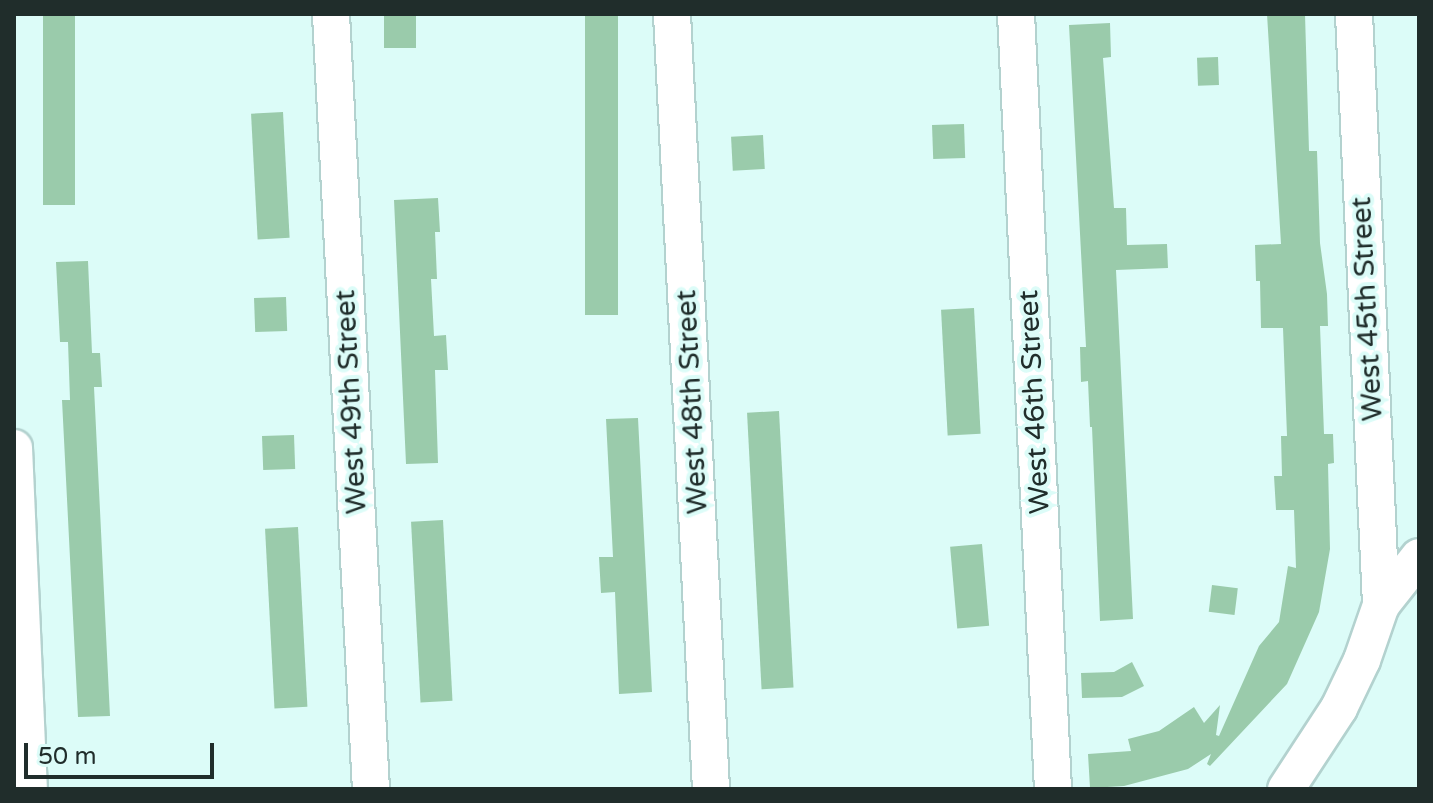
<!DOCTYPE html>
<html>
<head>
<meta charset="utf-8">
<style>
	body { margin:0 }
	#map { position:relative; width:1433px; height:803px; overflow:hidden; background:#dcfcf8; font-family:"Varela Round",sans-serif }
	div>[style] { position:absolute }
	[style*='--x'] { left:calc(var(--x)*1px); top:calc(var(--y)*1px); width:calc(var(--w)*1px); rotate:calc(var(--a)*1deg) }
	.building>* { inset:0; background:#9acbab; transform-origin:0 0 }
	.roads { filter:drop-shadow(2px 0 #b3d2cf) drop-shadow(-2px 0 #b3d2cf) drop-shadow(0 2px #b3d2cf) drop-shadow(0 -2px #b3d2cf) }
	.minor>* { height:36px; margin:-18px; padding:0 18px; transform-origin:18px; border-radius:18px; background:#fff }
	span { translate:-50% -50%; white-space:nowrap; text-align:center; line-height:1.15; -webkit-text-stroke:8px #dcfcf8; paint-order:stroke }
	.street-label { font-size:28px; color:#202d2b }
	.frame { position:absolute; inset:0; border:16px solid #202d2b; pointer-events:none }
	.scale { position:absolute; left:24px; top:743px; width:190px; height:36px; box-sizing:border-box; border:4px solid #202d2b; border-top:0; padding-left:10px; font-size:24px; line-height:28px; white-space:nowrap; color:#202d2b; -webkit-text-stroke:6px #dcfcf8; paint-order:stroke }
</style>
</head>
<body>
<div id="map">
	<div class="building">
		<i style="left:43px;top:14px;width:32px;height:191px"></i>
		<i style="left:384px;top:14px;width:32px;height:34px"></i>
		<i style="left:585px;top:14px;width:33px;height:301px"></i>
		<i style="clip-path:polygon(1267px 14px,1305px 14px,1309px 151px,1317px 151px,1320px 243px,1327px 294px,1328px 326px,1320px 326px,1324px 434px,1333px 434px,1334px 463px,1328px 464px,1330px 549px,1319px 612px,1287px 684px,1210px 766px,1207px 764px,1211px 754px,1188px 769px,1124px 786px,1090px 788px,1088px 754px,1131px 751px,1128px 739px,1159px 731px,1194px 707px,1204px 723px,1220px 705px,1216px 735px,1219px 736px,1259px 646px,1279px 622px,1288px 566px,1296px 568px,1294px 510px,1276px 510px,1274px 476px,1282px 476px,1281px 436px,1287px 436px,1283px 328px,1261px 328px,1260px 281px,1256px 281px,1255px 245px,1281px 244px)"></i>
		<i style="clip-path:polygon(1110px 23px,1111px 57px,1103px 58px,1114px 208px,1126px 208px,1127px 245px,1167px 244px,1168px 268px,1116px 270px,1133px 619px,1100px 621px,1092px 427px,1090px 427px,1088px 381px,1081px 382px,1080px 347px,1086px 347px,1069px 25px)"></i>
		<i style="left:1218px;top:57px;width:28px;height:21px;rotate:88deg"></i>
		<i style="left:283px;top:112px;width:126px;height:32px;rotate:87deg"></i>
		<i style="left:964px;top:124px;width:34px;height:32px;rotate:88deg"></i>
		<i style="left:763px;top:135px;width:34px;height:32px;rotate:87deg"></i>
		<i style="clip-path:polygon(438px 198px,440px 232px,435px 232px,437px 279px,431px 279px,434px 336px,446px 335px,448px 370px,435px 370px,438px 463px,406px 464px,394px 200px)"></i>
		<i style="clip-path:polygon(88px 261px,92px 353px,100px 353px,102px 387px,94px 387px,110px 716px,78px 717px,62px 400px,70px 400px,68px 342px,60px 342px,56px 262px)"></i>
		<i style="left:286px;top:297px;width:34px;height:32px;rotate:88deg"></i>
		<i style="left:974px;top:308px;width:126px;height:33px;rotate:87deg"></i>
		<i style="left:779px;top:411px;width:277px;height:32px;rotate:87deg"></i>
		<i style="clip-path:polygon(638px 418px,652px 692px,619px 694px,615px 592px,601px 593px,599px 557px,613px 557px,606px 419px)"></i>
		<i style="left:294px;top:435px;width:34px;height:32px;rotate:88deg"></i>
		<i style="left:443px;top:520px;width:181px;height:32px;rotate:87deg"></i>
		<i style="left:298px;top:527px;width:180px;height:33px;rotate:87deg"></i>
		<i style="left:982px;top:544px;width:82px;height:32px;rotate:85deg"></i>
		<i style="left:1212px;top:585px;width:26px;height:27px;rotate:7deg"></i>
		<i style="clip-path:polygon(1132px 662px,1144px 686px,1122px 697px,1082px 698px,1081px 673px,1114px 672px)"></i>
	</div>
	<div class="roads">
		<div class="minor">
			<i style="--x:331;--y:14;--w:776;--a:87.05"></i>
			<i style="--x:672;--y:14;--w:776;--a:87.12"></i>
			<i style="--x:1016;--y:14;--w:776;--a:87.27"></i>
			<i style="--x:1354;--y:14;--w:592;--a:87.38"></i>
			<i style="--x:14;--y:448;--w:341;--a:87.5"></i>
			<i style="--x:1286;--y:789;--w:97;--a:-56.8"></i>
			<i style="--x:1339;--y:708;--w:53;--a:-64.4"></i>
			<i style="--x:1362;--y:660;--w:58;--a:-70.9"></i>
			<i style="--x:1381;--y:605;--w:61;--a:-51.6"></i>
		</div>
	</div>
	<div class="street-label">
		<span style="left:1367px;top:309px;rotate:-93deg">West 45th Street</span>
		<span style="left:351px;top:402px;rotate:-93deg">West 49th Street</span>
		<span style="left:692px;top:402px;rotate:-93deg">West 48th Street</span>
		<span style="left:1034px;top:402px;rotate:-93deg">West 46th Street</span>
	</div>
	<div class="frame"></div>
	<div class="scale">50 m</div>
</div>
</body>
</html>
